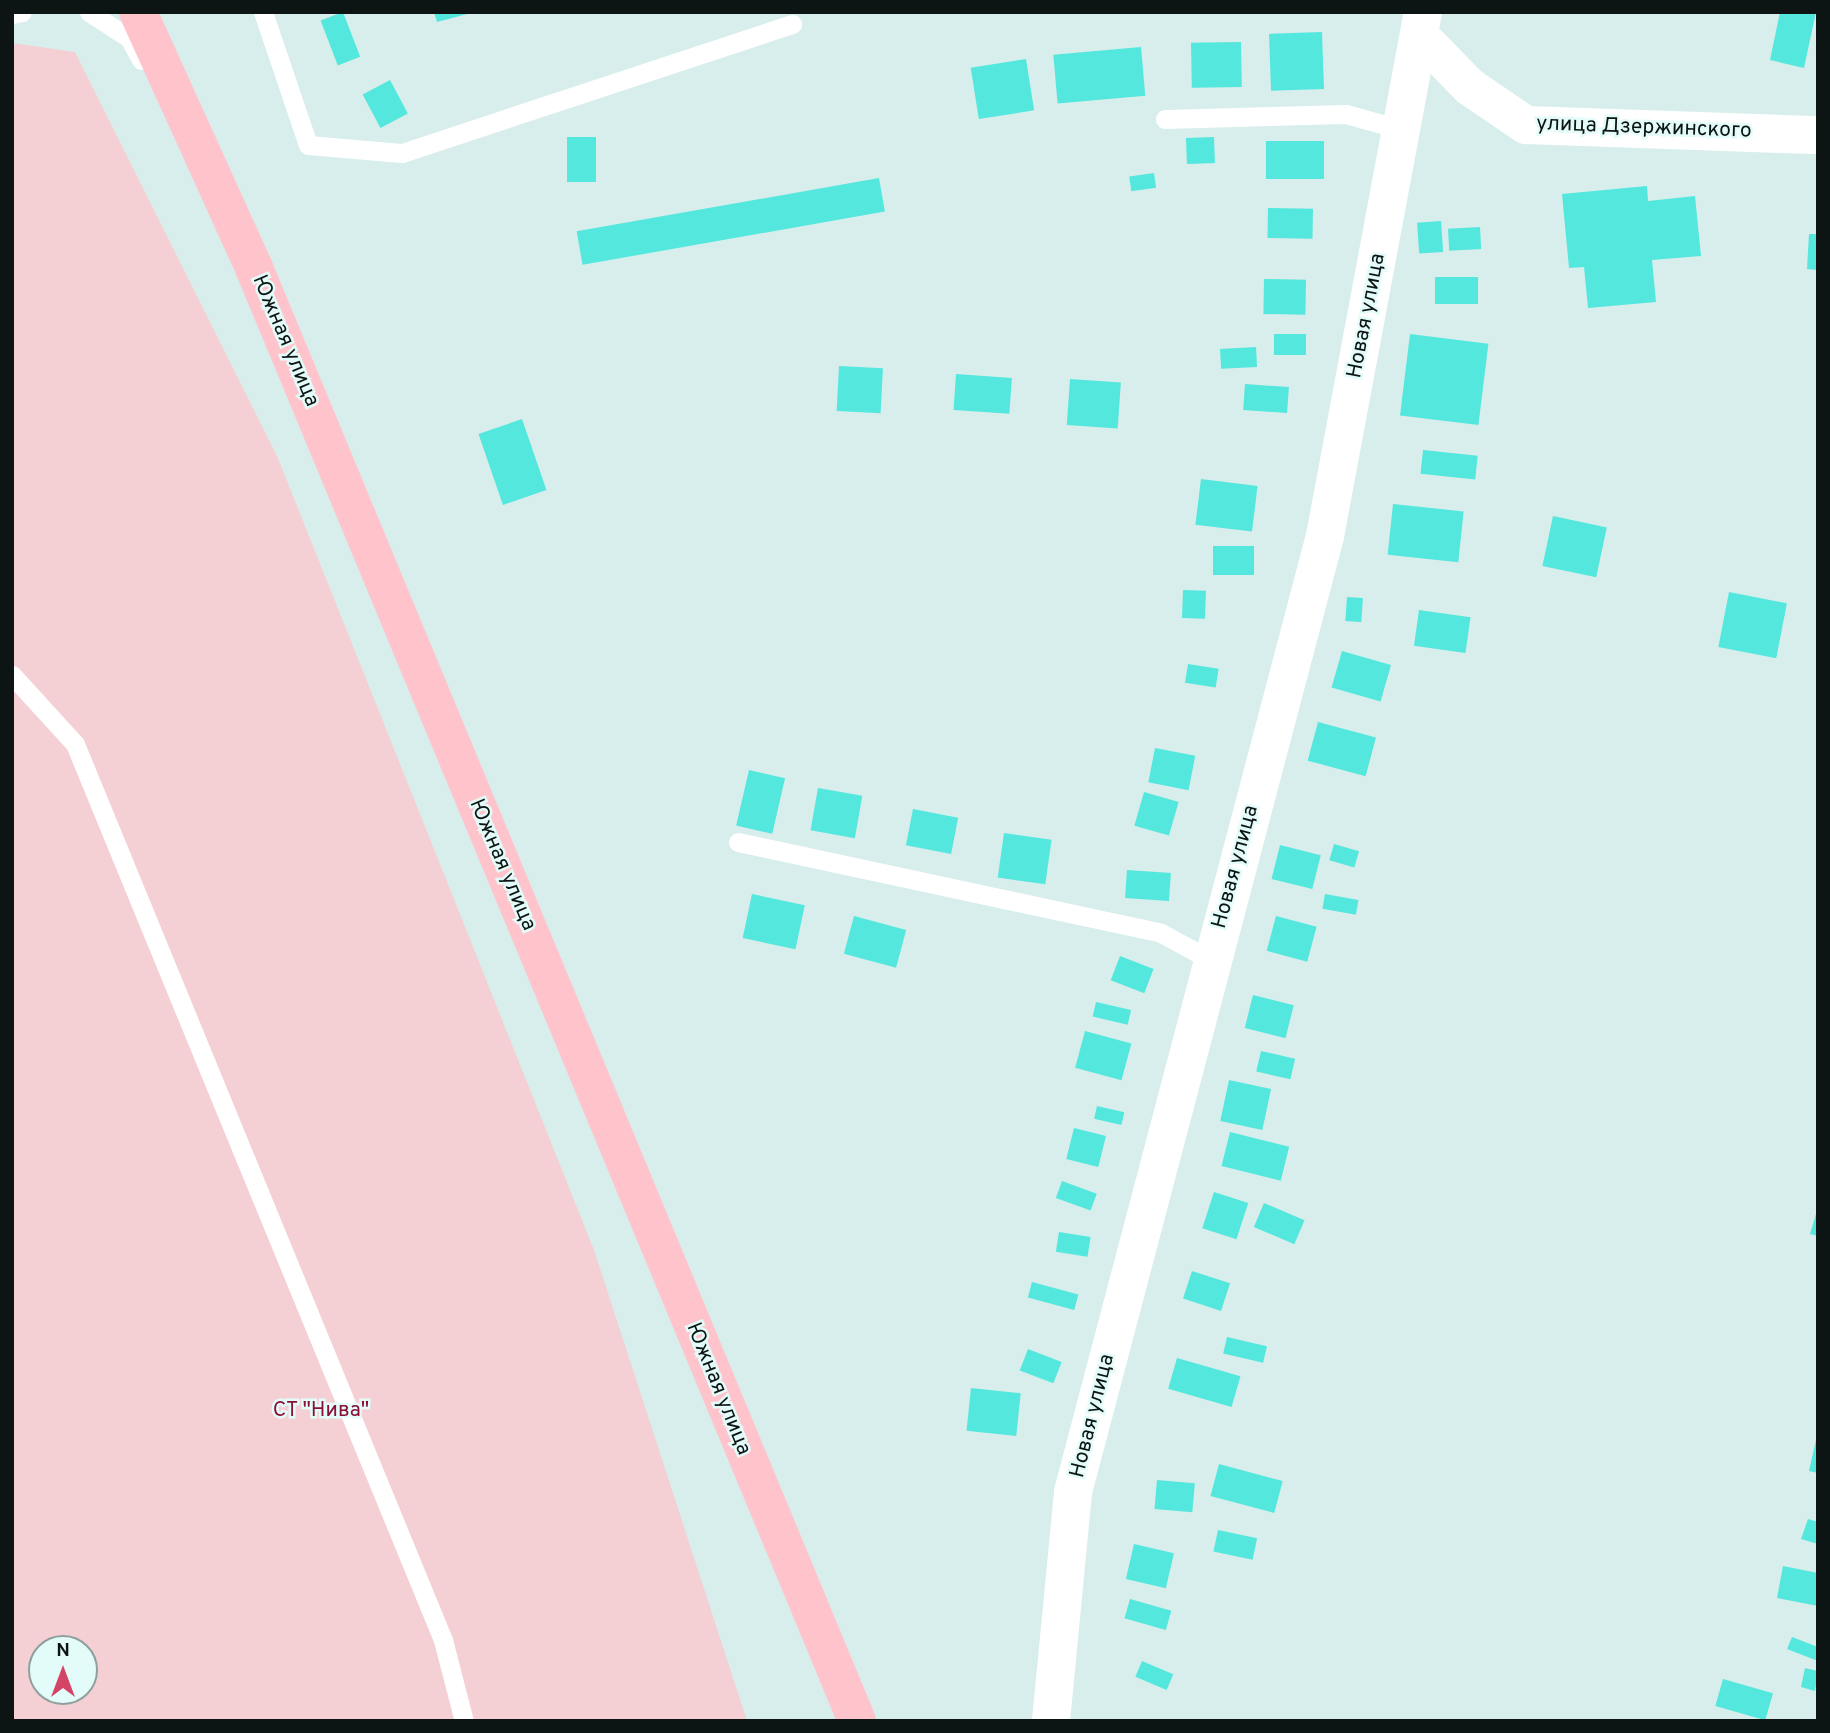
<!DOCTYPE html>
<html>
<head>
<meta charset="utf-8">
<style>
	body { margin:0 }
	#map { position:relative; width:1830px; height:1733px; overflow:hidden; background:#d7eeec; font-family:Overpass,sans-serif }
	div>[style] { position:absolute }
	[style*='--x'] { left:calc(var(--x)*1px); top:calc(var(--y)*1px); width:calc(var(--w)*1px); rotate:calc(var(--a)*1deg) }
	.green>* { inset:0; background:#f4cfd3 }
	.building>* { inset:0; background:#54e7dd; transform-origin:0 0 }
	.lane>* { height:19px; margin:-9.5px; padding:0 9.5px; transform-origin:9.5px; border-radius:9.5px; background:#fff }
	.street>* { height:38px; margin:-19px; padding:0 19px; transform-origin:19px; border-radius:19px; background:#fff }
	.highway>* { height:38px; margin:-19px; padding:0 19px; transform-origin:19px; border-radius:19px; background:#ffc4cb }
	span { translate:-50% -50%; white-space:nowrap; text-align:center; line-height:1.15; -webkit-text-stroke:5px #e4fcf9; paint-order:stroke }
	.street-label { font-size:21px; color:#0d1514 }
	.park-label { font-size:21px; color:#8a0e36 }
	.frame { position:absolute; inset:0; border:14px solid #0d1514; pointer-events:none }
	.north { position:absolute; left:28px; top:1635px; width:70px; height:70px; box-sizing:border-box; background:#e4fcf9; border:2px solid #8ea09d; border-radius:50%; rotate:0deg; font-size:19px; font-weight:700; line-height:28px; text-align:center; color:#0d1514 }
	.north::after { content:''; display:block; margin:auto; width:24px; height:32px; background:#d34465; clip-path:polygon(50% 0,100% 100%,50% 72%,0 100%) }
</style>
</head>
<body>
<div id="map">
	<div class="green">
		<i style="clip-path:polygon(evenodd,12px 43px,75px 52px,277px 456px,594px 1250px,747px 1721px,12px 1721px,12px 43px,42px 1649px,84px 1649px,84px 1691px,42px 1691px,42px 1649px)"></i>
	</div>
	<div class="building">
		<i style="left:343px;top:12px;width:48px;height:24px;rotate:69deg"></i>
		<i style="clip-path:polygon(434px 12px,471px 12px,471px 13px,437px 22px)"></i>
		<i style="clip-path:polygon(1780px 12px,1816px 12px,1804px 68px,1770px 60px)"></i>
		<i style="left:1322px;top:32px;width:57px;height:53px;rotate:88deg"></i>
		<i style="left:1241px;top:42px;width:45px;height:50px;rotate:89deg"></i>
		<i style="left:1141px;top:47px;width:49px;height:88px;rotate:85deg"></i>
		<i style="left:1026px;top:59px;width:52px;height:56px;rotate:81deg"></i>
		<i style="left:390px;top:80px;width:38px;height:31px;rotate:62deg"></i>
		<i style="left:567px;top:137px;width:29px;height:45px"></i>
		<i style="left:1214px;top:137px;width:26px;height:28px;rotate:88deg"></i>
		<i style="left:1324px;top:141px;width:38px;height:58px;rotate:90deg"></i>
		<i style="left:1154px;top:173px;width:15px;height:25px;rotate:82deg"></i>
		<i style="left:879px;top:178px;width:34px;height:307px;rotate:80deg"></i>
		<i style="clip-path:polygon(1647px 186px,1648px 201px,1695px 196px,1701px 256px,1652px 260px,1656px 302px,1588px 308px,1584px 267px,1569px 268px,1562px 194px)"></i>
		<i style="left:1268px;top:208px;width:45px;height:30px;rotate:1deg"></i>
		<i style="left:1441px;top:221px;width:31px;height:24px;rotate:86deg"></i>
		<i style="left:1480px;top:227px;width:22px;height:32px;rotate:87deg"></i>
		<i style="clip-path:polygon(1809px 234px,1818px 234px,1818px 270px,1807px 269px)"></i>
		<i style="left:1435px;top:277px;width:43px;height:27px"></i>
		<i style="left:1264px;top:279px;width:42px;height:35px;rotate:1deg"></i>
		<i style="left:1306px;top:334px;width:21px;height:32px;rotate:90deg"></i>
		<i style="left:1410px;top:334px;width:79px;height:82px;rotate:7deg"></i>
		<i style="left:1256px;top:347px;width:20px;height:36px;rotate:87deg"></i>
		<i style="left:839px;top:366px;width:44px;height:45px;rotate:3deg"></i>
		<i style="left:956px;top:374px;width:56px;height:36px;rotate:4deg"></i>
		<i style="left:1070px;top:379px;width:51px;height:46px;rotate:4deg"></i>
		<i style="left:1245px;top:384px;width:44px;height:26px;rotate:4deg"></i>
		<i style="left:522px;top:419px;width:75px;height:46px;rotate:71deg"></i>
		<i style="left:1423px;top:450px;width:55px;height:24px;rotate:6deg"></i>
		<i style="left:1201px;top:479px;width:57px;height:46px;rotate:7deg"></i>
		<i style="left:1393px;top:504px;width:71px;height:51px;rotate:6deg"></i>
		<i style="left:1553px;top:516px;width:55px;height:51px;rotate:12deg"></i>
		<i style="left:1213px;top:546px;width:41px;height:29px"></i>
		<i style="left:1183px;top:590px;width:23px;height:28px;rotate:2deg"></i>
		<i style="left:1729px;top:592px;width:59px;height:56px;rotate:11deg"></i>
		<i style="left:1347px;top:597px;width:16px;height:24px;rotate:4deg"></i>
		<i style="left:1419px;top:610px;width:52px;height:36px;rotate:8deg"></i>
		<i style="left:1342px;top:651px;width:51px;height:38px;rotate:16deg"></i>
		<i style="left:1188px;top:664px;width:31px;height:19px;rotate:9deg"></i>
		<i style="left:1318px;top:722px;width:60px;height:40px;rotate:15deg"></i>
		<i style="left:1155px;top:748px;width:41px;height:35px;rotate:11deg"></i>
		<i style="left:749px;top:770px;width:37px;height:57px;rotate:13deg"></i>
		<i style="left:818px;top:788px;width:45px;height:43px;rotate:10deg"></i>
		<i style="left:1144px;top:792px;width:36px;height:35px;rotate:16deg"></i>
		<i style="left:913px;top:809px;width:46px;height:37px;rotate:11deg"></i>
		<i style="left:1004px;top:833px;width:48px;height:45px;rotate:8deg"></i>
		<i style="left:1334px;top:844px;width:26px;height:17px;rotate:16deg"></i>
		<i style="left:1280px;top:845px;width:42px;height:35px;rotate:14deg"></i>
		<i style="left:1127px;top:870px;width:44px;height:28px;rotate:4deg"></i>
		<i style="left:752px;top:894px;width:54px;height:45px;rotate:12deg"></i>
		<i style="left:1325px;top:894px;width:34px;height:15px;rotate:10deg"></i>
		<i style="left:854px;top:916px;width:54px;height:39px;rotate:15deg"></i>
		<i style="left:1276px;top:916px;width:42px;height:36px;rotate:15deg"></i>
		<i style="left:1120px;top:956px;width:36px;height:26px;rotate:21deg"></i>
		<i style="left:1253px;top:995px;width:42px;height:34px;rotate:14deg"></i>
		<i style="left:1096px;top:1002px;width:36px;height:15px;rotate:13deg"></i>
		<i style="left:1085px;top:1031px;width:48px;height:38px;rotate:15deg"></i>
		<i style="left:1261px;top:1051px;width:35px;height:21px;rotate:13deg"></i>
		<i style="left:1229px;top:1080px;width:43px;height:42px;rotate:12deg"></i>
		<i style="left:1097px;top:1106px;width:28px;height:13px;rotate:13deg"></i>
		<i style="left:1074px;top:1128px;width:33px;height:32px;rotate:14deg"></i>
		<i style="left:1230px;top:1132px;width:61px;height:35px;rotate:14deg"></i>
		<i style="left:1062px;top:1181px;width:37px;height:18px;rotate:20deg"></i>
		<i style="left:1214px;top:1192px;width:36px;height:38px;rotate:18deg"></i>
		<i style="left:1264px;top:1203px;width:44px;height:26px;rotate:23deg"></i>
		<i style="clip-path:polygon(1818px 1207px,1818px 1236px,1810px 1234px)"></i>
		<i style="left:1059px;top:1232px;width:32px;height:20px;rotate:9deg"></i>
		<i style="left:1192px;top:1271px;width:40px;height:29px;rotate:18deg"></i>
		<i style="left:1032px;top:1282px;width:48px;height:16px;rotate:15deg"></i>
		<i style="left:1227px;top:1337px;width:41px;height:17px;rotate:13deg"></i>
		<i style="left:1028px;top:1349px;width:36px;height:23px;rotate:21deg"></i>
		<i style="left:1177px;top:1358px;width:66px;height:32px;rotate:16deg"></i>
		<i style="left:971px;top:1388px;width:50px;height:43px;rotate:6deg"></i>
		<i style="clip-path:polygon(1817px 1435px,1818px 1435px,1818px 1473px,1809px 1471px)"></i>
		<i style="left:1219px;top:1464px;width:66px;height:33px;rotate:15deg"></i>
		<i style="left:1157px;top:1480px;width:38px;height:29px;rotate:5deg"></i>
		<i style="clip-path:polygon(1808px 1519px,1818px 1522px,1818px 1544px,1801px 1539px)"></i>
		<i style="left:1218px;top:1530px;width:40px;height:22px;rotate:12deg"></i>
		<i style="left:1134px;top:1544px;width:41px;height:36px;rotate:13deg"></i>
		<i style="clip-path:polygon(1783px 1566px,1818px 1573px,1818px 1606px,1777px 1598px)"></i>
		<i style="left:1130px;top:1599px;width:43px;height:20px;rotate:16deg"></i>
		<i style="clip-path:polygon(1792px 1637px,1818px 1647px,1818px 1661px,1787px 1649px)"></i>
		<i style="left:1142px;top:1661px;width:34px;height:17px;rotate:23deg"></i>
		<i style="clip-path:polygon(1805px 1668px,1818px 1671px,1815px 1691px,1801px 1687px)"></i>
		<i style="left:1723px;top:1679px;width:52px;height:28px;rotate:16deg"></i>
	</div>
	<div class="lane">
		<i style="--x:89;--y:12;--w:48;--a:33"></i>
		<i style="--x:129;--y:38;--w:25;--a:61"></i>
		<i style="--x:263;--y:12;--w:140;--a:71.3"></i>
		<i style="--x:308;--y:145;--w:94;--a:4.9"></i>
		<i style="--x:402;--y:153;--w:411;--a:-18.3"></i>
		<i style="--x:12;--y:14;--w:10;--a:-11"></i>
		<i style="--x:1165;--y:119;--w:181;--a:-1.6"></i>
		<i style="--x:1346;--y:114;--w:59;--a:15.7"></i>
		<i style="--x:12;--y:675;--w:93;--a:47.6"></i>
		<i style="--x:75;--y:744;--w:969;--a:67.67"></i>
		<i style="--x:443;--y:1640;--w:84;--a:75.5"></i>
		<i style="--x:738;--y:842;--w:433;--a:12.1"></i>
		<i style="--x:1161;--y:933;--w:57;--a:28.4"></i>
	</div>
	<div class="street">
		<i style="--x:1420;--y:36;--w:71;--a:45.6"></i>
		<i style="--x:1470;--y:87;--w:68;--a:34.2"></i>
		<i style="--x:1526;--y:125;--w:292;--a:2"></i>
		<i style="--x:1051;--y:1721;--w:230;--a:-84.5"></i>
		<i style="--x:1073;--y:1492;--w:989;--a:-75.23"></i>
		<i style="--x:1325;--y:536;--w:533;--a:-79.41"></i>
	</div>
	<div class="highway">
		<i style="--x:138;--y:12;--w:281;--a:65.6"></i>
		<i style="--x:254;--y:268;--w:1573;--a:67.46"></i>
	</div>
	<div class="street-label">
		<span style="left:1644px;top:128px;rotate:2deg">улица Дзержинского</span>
		<span style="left:1367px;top:316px;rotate:-79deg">Новая улица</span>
		<span style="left:285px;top:341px;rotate:67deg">Южная улица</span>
		<span style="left:502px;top:865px;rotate:67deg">Южная улица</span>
		<span style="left:1236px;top:867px;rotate:-75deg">Новая улица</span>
		<span style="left:718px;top:1389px;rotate:68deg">Южная улица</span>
		<span style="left:1093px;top:1416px;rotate:-76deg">Новая улица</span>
	</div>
	<div class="park-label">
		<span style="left:321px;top:1411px">СТ "Нива"</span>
	</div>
	<div class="frame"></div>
	<div class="north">N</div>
</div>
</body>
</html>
